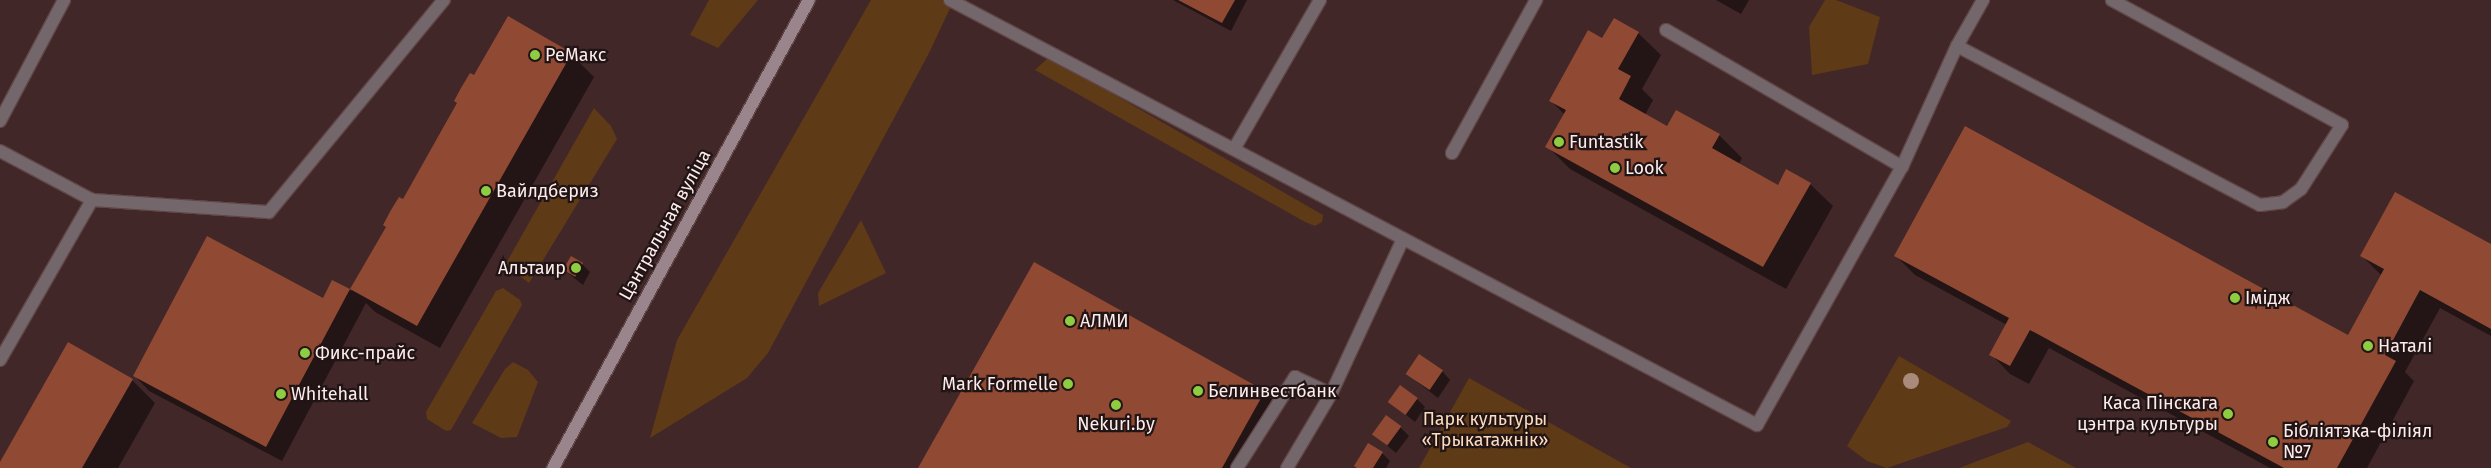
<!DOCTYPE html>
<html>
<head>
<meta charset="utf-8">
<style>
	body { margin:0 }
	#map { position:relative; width:2491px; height:468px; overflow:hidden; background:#422728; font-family:"Fira Sans",sans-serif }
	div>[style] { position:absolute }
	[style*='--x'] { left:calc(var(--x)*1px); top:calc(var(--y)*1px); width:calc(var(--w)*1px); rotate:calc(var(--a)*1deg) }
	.green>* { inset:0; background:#5e3a17 }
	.shadow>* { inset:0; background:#0007 }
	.building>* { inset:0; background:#904932; transform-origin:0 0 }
	.roads { filter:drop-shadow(1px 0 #604647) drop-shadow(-1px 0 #604647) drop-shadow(0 1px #604647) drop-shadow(0 -1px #604647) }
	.lane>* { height:12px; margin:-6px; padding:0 6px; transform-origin:6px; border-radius:6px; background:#74676c }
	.secondary>* { height:12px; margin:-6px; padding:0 6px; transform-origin:6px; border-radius:6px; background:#9a858d }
	.trees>* { width:16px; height:16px; margin:-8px; border-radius:50%; background:#a98a7b }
	.dots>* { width:14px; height:14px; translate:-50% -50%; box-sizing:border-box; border:2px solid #201414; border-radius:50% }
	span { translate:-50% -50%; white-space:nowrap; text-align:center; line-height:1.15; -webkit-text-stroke:4.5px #201414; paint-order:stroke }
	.poi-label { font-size:18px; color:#feebec }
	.left { translate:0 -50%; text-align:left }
	.right { translate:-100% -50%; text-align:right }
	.street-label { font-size:18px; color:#feebec }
	.park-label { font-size:18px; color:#fddbbf }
</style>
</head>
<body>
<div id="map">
	<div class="green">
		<i style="clip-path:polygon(709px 0,758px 0,718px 48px,690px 35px)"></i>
		<i style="clip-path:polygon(871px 0,946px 0,952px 4px,929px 53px,768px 353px,747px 378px,650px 438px,677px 340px)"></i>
		<i style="clip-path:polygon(1825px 0,1836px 0,1880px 17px,1868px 64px,1812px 75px,1809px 27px)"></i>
		<i style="clip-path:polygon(1049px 57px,1323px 215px,1322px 222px,1315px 226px,1305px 222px,1035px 70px)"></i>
		<i style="clip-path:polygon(594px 108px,611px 126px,617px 139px,529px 283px,505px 265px)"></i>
		<i style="clip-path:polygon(861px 220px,886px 273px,819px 306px,818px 293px)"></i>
		<i style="clip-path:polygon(503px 288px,520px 300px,522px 305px,451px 430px,446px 431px,427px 419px,426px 412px,496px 291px)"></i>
		<i style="clip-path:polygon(1899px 356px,2011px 421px,2007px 427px,1887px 468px,1867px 461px,1847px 446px)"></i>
		<i style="clip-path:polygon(513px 362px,528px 370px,538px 382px,517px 437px,501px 438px,472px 423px,505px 369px)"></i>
		<i style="clip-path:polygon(1469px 378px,1631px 468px,1419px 468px)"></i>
		<i style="clip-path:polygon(2028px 442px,2076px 468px,1959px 468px)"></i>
	</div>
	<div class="shadow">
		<i style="clip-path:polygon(1173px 0,1247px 0,1231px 31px)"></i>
		<i style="clip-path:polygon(1716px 0,1749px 0,1741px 14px)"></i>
		<i style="clip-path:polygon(1638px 33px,1661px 55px,1642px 89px,1653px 100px,1645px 115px,1668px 127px,1719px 135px,1742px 158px,1739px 164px,1778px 186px,1810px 184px,1833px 206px,1786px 289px,1570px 169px,1547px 146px,1565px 115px,1550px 100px,1603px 39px)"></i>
		<i style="clip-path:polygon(571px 54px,594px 77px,440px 348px,375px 312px,366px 303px,282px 461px,149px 391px,134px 375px,323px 299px,333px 282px,351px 291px,475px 77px)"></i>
		<i style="clip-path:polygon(2491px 245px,2491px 336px,2440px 308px,2405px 372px,2414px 381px,2367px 468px,2270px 468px,2049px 348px,2029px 384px,2010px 374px,1991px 354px,2007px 325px,1915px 275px,1896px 256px,2349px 336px,2382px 276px,2362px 256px)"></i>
		<i style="clip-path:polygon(582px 264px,590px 272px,583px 285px,564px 270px)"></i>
		<i style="clip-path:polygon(1442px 371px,1450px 380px,1438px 398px,1407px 374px)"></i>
		<i style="clip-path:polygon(132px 380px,155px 403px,118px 468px,0 468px,0 465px)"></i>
		<i style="clip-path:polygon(1265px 392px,1280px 407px,1246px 468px,920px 468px)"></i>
		<i style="clip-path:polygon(1417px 399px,1425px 407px,1415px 422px,1390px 402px)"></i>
		<i style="clip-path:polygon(1400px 427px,1409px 436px,1396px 453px,1374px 435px)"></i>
		<i style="clip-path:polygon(1382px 453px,1390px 461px,1386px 468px,1357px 468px)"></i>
	</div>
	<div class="building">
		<i style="clip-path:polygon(1178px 0,1235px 0,1222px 23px)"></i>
		<i style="clip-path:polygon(508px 16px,572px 53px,417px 326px,350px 289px,386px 227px,383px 225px,391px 210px,399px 197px,403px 199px,457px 103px,454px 101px,461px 88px,470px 73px,474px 75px)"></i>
		<i style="clip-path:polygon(1614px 18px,1639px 32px,1618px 69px,1631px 76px,1619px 99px,1667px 126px,1676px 110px,1720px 134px,1712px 148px,1778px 185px,1786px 169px,1811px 183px,1763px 267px,1545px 147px,1566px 110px,1549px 101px,1588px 30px,1602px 38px)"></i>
		<i style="clip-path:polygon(1965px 126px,2348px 335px,2384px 269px,2360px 256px,2395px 192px,2491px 244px,2491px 329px,2420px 290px,2385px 355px,2396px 361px,2337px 468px,2284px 468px,2030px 330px,2010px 366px,1989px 355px,2009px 318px,1894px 256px)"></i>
		<i style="clip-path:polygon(207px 236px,323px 298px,332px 280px,350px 289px,266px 447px,133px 376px)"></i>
		<i style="left:571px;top:256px;width:14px;height:16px;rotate:30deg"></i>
		<i style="clip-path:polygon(1034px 262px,1265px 391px,1222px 468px,918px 468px)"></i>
		<i style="clip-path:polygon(68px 342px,133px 379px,82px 468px,0 468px,0 462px)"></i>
		<i style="left:1419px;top:354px;width:29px;height:24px;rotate:34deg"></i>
		<i style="left:1400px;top:385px;width:22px;height:21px;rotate:36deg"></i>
		<i style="left:1386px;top:415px;width:19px;height:24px;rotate:36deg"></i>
		<i style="clip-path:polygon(1368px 443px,1383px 452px,1373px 468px,1357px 468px,1354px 466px)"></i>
	</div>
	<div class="roads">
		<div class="lane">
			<i style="--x:950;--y:0;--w:912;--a:27.77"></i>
			<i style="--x:1757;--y:425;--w:296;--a:-60.7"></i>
			<i style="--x:1902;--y:167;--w:133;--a:-65.6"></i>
			<i style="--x:1957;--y:46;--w:53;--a:-60.5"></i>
			<i style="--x:1666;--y:30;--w:273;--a:30.1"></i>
			<i style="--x:1957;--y:46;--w:342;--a:27.7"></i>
			<i style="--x:2260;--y:205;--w:23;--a:-7"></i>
			<i style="--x:2283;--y:202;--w:22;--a:-36"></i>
			<i style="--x:2301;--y:189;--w:76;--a:-57.4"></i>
			<i style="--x:2342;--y:125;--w:262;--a:-151.5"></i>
			<i style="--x:0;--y:121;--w:137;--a:-62.1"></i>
			<i style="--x:1234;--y:149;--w:172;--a:-60"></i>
			<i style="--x:0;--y:151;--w:104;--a:28"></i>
			<i style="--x:1452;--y:153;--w:175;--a:-61.2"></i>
			<i style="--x:0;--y:360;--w:185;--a:-60.1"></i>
			<i style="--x:92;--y:200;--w:177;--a:3.9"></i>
			<i style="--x:269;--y:212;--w:275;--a:-50.5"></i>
			<i style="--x:1237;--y:468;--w:108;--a:-57.5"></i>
			<i style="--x:1295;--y:377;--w:40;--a:25"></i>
			<i style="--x:1287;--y:468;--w:86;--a:-59.3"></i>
			<i style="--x:1331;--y:394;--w:171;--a:-65.1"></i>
		</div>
		<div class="secondary">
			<i style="--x:553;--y:468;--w:533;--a:-61.32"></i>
		</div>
	</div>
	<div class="trees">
		<i style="left:1911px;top:381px"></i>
	</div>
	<div class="dots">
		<i style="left:535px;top:55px;background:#8ecd42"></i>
		<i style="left:1559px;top:142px;background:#8ecd42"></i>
		<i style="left:1615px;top:168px;background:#8ecd42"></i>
		<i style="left:486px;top:191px;background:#8ecd42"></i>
		<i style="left:576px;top:268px;background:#8ecd42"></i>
		<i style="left:2235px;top:298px;background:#8ecd42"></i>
		<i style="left:1070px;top:321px;background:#8ecd42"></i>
		<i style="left:2368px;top:346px;background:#8ecd42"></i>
		<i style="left:305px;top:353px;background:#8ecd42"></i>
		<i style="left:1068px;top:384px;background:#8ecd42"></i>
		<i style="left:1198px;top:391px;background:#8ecd42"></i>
		<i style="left:281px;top:394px;background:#8ecd42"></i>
		<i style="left:1116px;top:405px;background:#8ecd42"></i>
		<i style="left:2228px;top:414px;background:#8ecd42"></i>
		<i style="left:2273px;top:442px;background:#8ecd42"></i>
	</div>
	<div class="poi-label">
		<span class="left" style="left:545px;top:55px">РеМакс</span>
		<span class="left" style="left:1569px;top:142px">Funtastik</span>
		<span class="left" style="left:1625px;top:168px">Look</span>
		<span class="left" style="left:496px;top:191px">Вайлдбериз</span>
		<span class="right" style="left:566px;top:268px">Альтаир</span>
		<span class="left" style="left:2245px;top:298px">Імідж</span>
		<span class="left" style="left:1080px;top:321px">АЛМИ</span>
		<span class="left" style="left:2378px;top:346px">Наталі</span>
		<span class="left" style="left:315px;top:353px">Фикс-прайс</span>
		<span class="right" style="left:1058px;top:384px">Mark Formelle</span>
		<span class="left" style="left:1208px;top:391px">Белинвестбанк</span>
		<span class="left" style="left:291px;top:394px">Whitehall</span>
		<span class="right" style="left:2218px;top:414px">Каса Пінскага<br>цэнтра культуры</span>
		<span style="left:1116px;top:424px">Nekuri.by</span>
		<span class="left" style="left:2283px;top:442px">Бібліятэка-філіял<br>№7</span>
	</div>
	<div class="street-label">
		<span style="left:665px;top:225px;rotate:-61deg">Цэнтральная вуліца</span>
	</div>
	<div class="park-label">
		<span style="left:1485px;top:430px">Парк культуры<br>«Трыкатажнік»</span>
	</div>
</div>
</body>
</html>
